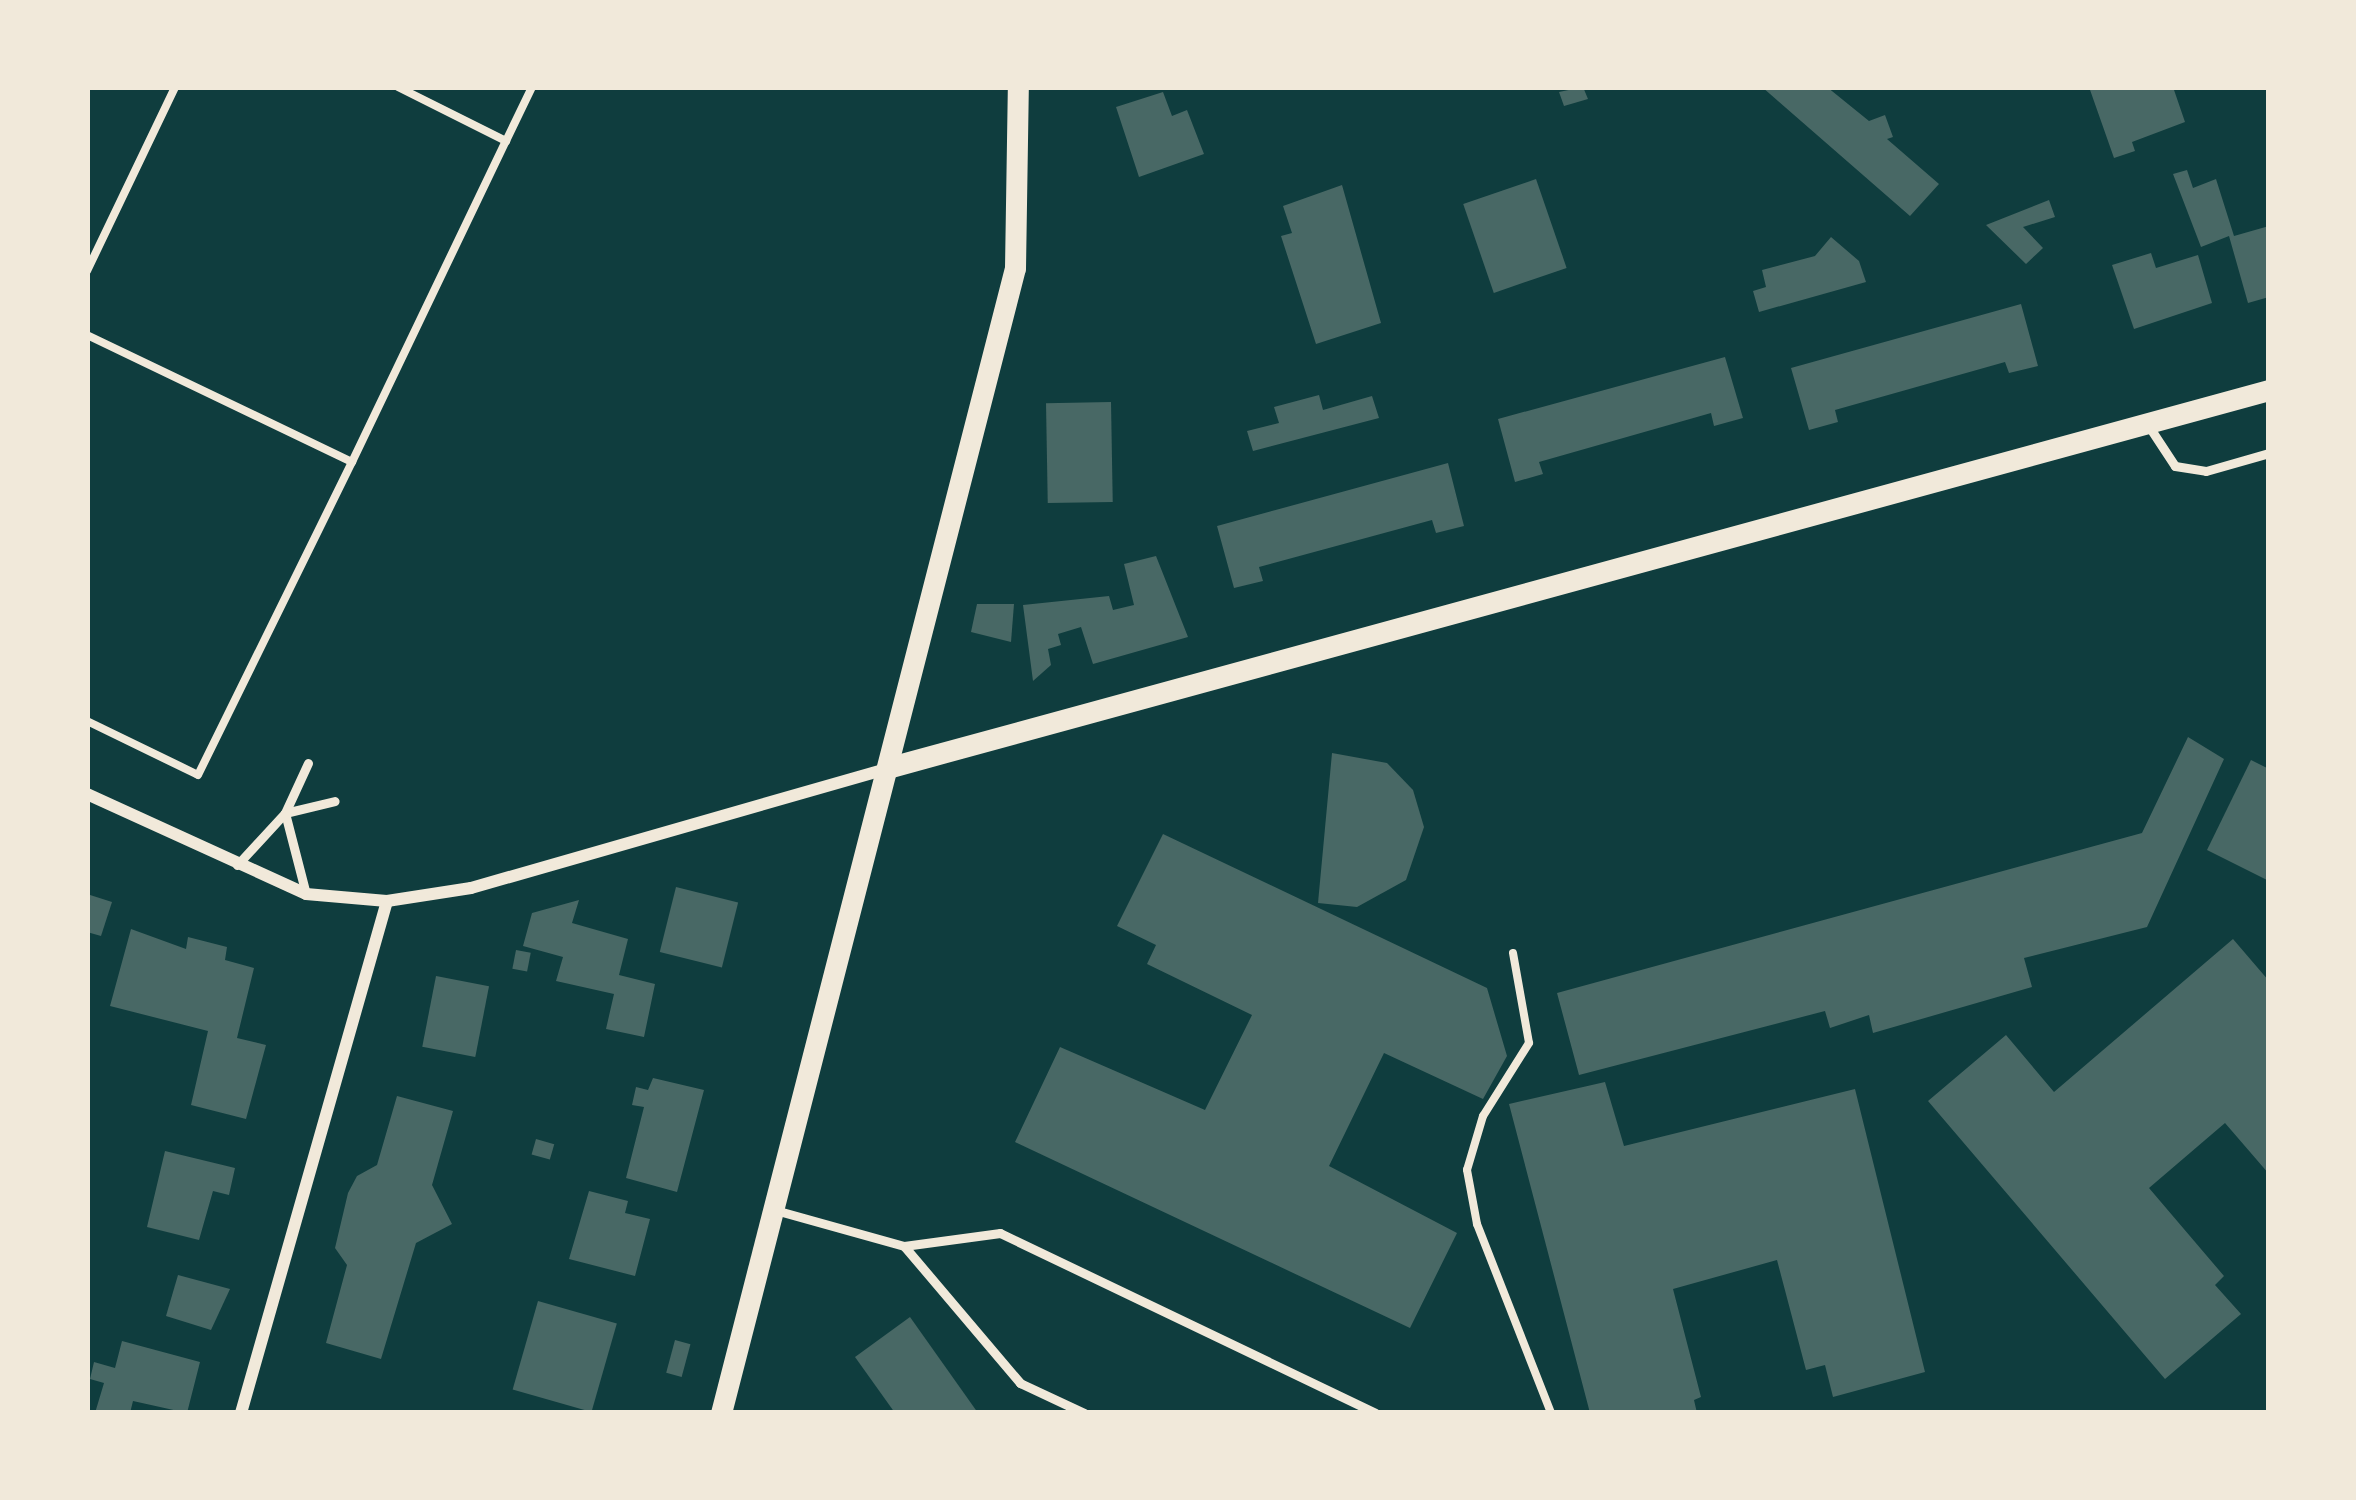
<!DOCTYPE html>
<html>
<head>
<meta charset="utf-8">
<style>
	body { margin:0 }
	#map { position:relative; width:2356px; height:1500px; overflow:hidden; background:#0f3d3e; font-family:Literata,serif }
	div>[style] { position:absolute }
	[style*='--x'] { left:calc(var(--x)*1px); top:calc(var(--y)*1px); width:calc(var(--w)*1px); rotate:calc(var(--a)*1deg) }
	.building>* { inset:0; background:#486865; transform-origin:0 0 }
	.path>* { height:8px; margin:-4px; padding:0 4px; transform-origin:4px; border-radius:4px; background:#f1e9da }
	.service>* { height:9px; margin:-4.5px; padding:0 4.5px; transform-origin:4.5px; border-radius:4.5px; background:#f1e9da }
	.minor>* { height:12px; margin:-6px; padding:0 6px; transform-origin:6px; border-radius:6px; background:#f1e9da }
	.tertiary>* { height:21px; margin:-10.5px; padding:0 10.5px; transform-origin:10.5px; border-radius:10.5px; background:#f1e9da }
	span { translate:-50% -50%; white-space:nowrap; text-align:center; line-height:1.15; -webkit-text-stroke:12px #f1e9da; paint-order:stroke }
	.frame { position:absolute; inset:0; border:90px solid #f1e9da; pointer-events:none }
</style>
</head>
<body>
<div id="map">
	<div class="building">
		<i style="clip-path:polygon(1583px 87px,1588px 99px,1564px 106px,1559px 92px)"></i>
		<i style="clip-path:polygon(1762px 87px,1827px 87px,1869px 121px,1885px 115px,1893px 137px,1887px 139px,1939px 184px,1910px 216px)"></i>
		<i style="clip-path:polygon(2089px 87px,2173px 87px,2185px 122px,2132px 142px,2135px 151px,2114px 158px)"></i>
		<i style="clip-path:polygon(1163px 92px,1172px 116px,1187px 110px,1204px 154px,1139px 177px,1116px 107px)"></i>
		<i style="clip-path:polygon(2187px 170px,2193px 188px,2216px 179px,2234px 236px,2269px 226px,2269px 297px,2248px 303px,2229px 236px,2201px 247px,2173px 174px)"></i>
		<i style="left:1536px;top:179px;width:94px;height:77px;rotate:71deg"></i>
		<i style="clip-path:polygon(1342px 185px,1381px 323px,1316px 344px,1281px 236px,1292px 233px,1283px 206px)"></i>
		<i style="clip-path:polygon(2049px 200px,2055px 217px,2023px 227px,2043px 248px,2026px 264px,1986px 225px)"></i>
		<i style="clip-path:polygon(1831px 237px,1859px 261px,1866px 282px,1759px 312px,1753px 291px,1766px 287px,1762px 270px,1815px 256px)"></i>
		<i style="clip-path:polygon(2151px 253px,2156px 268px,2198px 255px,2212px 303px,2134px 329px,2112px 265px)"></i>
		<i style="clip-path:polygon(2021px 304px,2038px 366px,2009px 373px,2005px 362px,1835px 410px,1838px 422px,1809px 430px,1791px 368px)"></i>
		<i style="clip-path:polygon(1725px 357px,1743px 418px,1714px 426px,1711px 413px,1539px 462px,1543px 474px,1515px 482px,1498px 419px)"></i>
		<i style="clip-path:polygon(1319px 395px,1323px 410px,1372px 396px,1379px 418px,1253px 451px,1247px 431px,1279px 423px,1274px 407px)"></i>
		<i style="left:1111px;top:402px;width:100px;height:65px;rotate:89deg"></i>
		<i style="clip-path:polygon(1448px 463px,1464px 526px,1436px 533px,1432px 520px,1259px 567px,1263px 581px,1234px 588px,1217px 526px)"></i>
		<i style="clip-path:polygon(1156px 556px,1188px 637px,1093px 664px,1081px 627px,1058px 634px,1061px 645px,1048px 649px,1051px 665px,1033px 681px,1023px 605px,1109px 596px,1113px 610px,1134px 605px,1124px 564px)"></i>
		<i style="clip-path:polygon(977px 604px,1014px 604px,1011px 642px,971px 632px)"></i>
		<i style="clip-path:polygon(2188px 737px,2224px 759px,2147px 927px,2024px 958px,2032px 987px,1873px 1033px,1869px 1015px,1830px 1028px,1825px 1011px,1579px 1075px,1557px 993px,2142px 833px)"></i>
		<i style="clip-path:polygon(1332px 753px,1387px 763px,1413px 790px,1424px 827px,1406px 880px,1357px 907px,1318px 903px)"></i>
		<i style="clip-path:polygon(2251px 760px,2269px 769px,2269px 881px,2207px 850px)"></i>
		<i style="clip-path:polygon(1163px 834px,1487px 988px,1507px 1056px,1483px 1099px,1384px 1053px,1329px 1166px,1457px 1233px,1410px 1328px,1015px 1142px,1060px 1047px,1205px 1110px,1252px 1015px,1147px 964px,1156px 945px,1117px 926px)"></i>
		<i style="left:676px;top:887px;width:64px;height:67px;rotate:14deg"></i>
		<i style="clip-path:polygon(87px 894px,112px 902px,101px 936px,87px 932px)"></i>
		<i style="clip-path:polygon(579px 900px,572px 923px,628px 939px,619px 975px,655px 984px,644px 1037px,606px 1029px,614px 994px,556px 981px,563px 957px,523px 946px,532px 913px)"></i>
		<i style="clip-path:polygon(131px 929px,186px 949px,188px 937px,227px 947px,225px 960px,254px 968px,237px 1038px,266px 1045px,246px 1119px,191px 1105px,208px 1031px,110px 1006px)"></i>
		<i style="clip-path:polygon(2233px 939px,2269px 981px,2269px 1174px,2225px 1123px,2149px 1188px,2224px 1276px,2215px 1285px,2241px 1314px,2165px 1379px,1928px 1101px,2006px 1035px,2054px 1092px)"></i>
		<i style="left:516px;top:950px;width:15px;height:19px;rotate:11deg"></i>
		<i style="left:436px;top:976px;width:54px;height:72px;rotate:11deg"></i>
		<i style="clip-path:polygon(653px 1078px,704px 1090px,677px 1192px,626px 1178px,644px 1107px,632px 1105px,636px 1087px,648px 1090px)"></i>
		<i style="clip-path:polygon(1605px 1082px,1624px 1146px,1855px 1089px,1925px 1372px,1833px 1397px,1825px 1365px,1806px 1370px,1777px 1260px,1673px 1289px,1701px 1397px,1694px 1400px,1697px 1413px,1590px 1413px,1509px 1104px)"></i>
		<i style="clip-path:polygon(397px 1096px,453px 1111px,432px 1185px,452px 1224px,416px 1243px,381px 1359px,326px 1343px,347px 1265px,335px 1248px,348px 1193px,357px 1176px,377px 1165px)"></i>
		<i style="left:536px;top:1139px;width:19px;height:16px;rotate:16deg"></i>
		<i style="clip-path:polygon(165px 1151px,235px 1168px,229px 1195px,213px 1191px,199px 1240px,147px 1227px)"></i>
		<i style="clip-path:polygon(589px 1191px,628px 1201px,625px 1213px,650px 1219px,635px 1276px,569px 1259px)"></i>
		<i style="clip-path:polygon(178px 1275px,230px 1289px,211px 1330px,166px 1316px)"></i>
		<i style="left:538px;top:1301px;width:82px;height:92px;rotate:16deg"></i>
		<i style="clip-path:polygon(910px 1317px,978px 1413px,895px 1413px,855px 1357px)"></i>
		<i style="left:675px;top:1340px;width:16px;height:34px;rotate:15deg"></i>
		<i style="clip-path:polygon(122px 1341px,200px 1362px,187px 1413px,133px 1401px,130px 1413px,95px 1413px,104px 1383px,90px 1379px,94px 1362px,115px 1368px)"></i>
	</div>
	<div class="path">
		<i style="--x:398;--y:87;--w:121;--a:26.6"></i>
		<i style="--x:506;--y:141;--w:60;--a:-64.3"></i>
		<i style="--x:87;--y:271;--w:204;--a:-64.4"></i>
		<i style="--x:87;--y:335;--w:294;--a:25.6"></i>
		<i style="--x:352;--y:462;--w:356;--a:-64.4"></i>
		<i style="--x:87;--y:721;--w:123;--a:25.9"></i>
		<i style="--x:198;--y:775;--w:349;--a:-63.8"></i>
		<i style="--x:1513;--y:953;--w:91;--a:79.9"></i>
		<i style="--x:1529;--y:1043;--w:86;--a:122.2"></i>
		<i style="--x:1483;--y:1116;--w:56;--a:106.5"></i>
		<i style="--x:1467;--y:1170;--w:55;--a:79.5"></i>
		<i style="--x:1477;--y:1224;--w:203;--a:68.6"></i>
	</div>
	<div class="service">
		<i style="--x:2148;--y:425;--w:49;--a:56.6"></i>
		<i style="--x:2175;--y:466;--w:31;--a:9"></i>
		<i style="--x:2206;--y:471;--w:66;--a:-15.9"></i>
		<i style="--x:285;--y:813;--w:84;--a:75.5"></i>
		<i style="--x:285;--y:813;--w:51;--a:-13.5"></i>
		<i style="--x:237;--y:865;--w:71;--a:-47.3"></i>
		<i style="--x:285;--y:813;--w:55;--a:-65.3"></i>
		<i style="--x:775;--y:1210;--w:134;--a:15.6"></i>
		<i style="--x:904;--y:1246;--w:180;--a:49.7"></i>
		<i style="--x:1020;--y:1383;--w:71;--a:25.1"></i>
		<i style="--x:904;--y:1246;--w:97;--a:-7.7"></i>
		<i style="--x:1000;--y:1233;--w:416;--a:25.6"></i>
	</div>
	<div class="minor">
		<i style="--x:87;--y:794;--w:241;--a:24.5"></i>
		<i style="--x:306;--y:894;--w:81;--a:4.9"></i>
		<i style="--x:387;--y:901;--w:85;--a:-8.8"></i>
		<i style="--x:471;--y:888;--w:432;--a:-16"></i>
		<i style="--x:241;--y:1413;--w:532;--a:-74.08"></i>
	</div>
	<div class="tertiary">
		<i style="--x:887;--y:768;--w:1433;--a:-15.3"></i>
		<i style="--x:721;--y:1413;--w:1182;--a:-75.6"></i>
		<i style="--x:1015;--y:268;--w:181;--a:-89.1"></i>
	</div>
	<div class="frame"></div>
</div>
</body>
</html>
